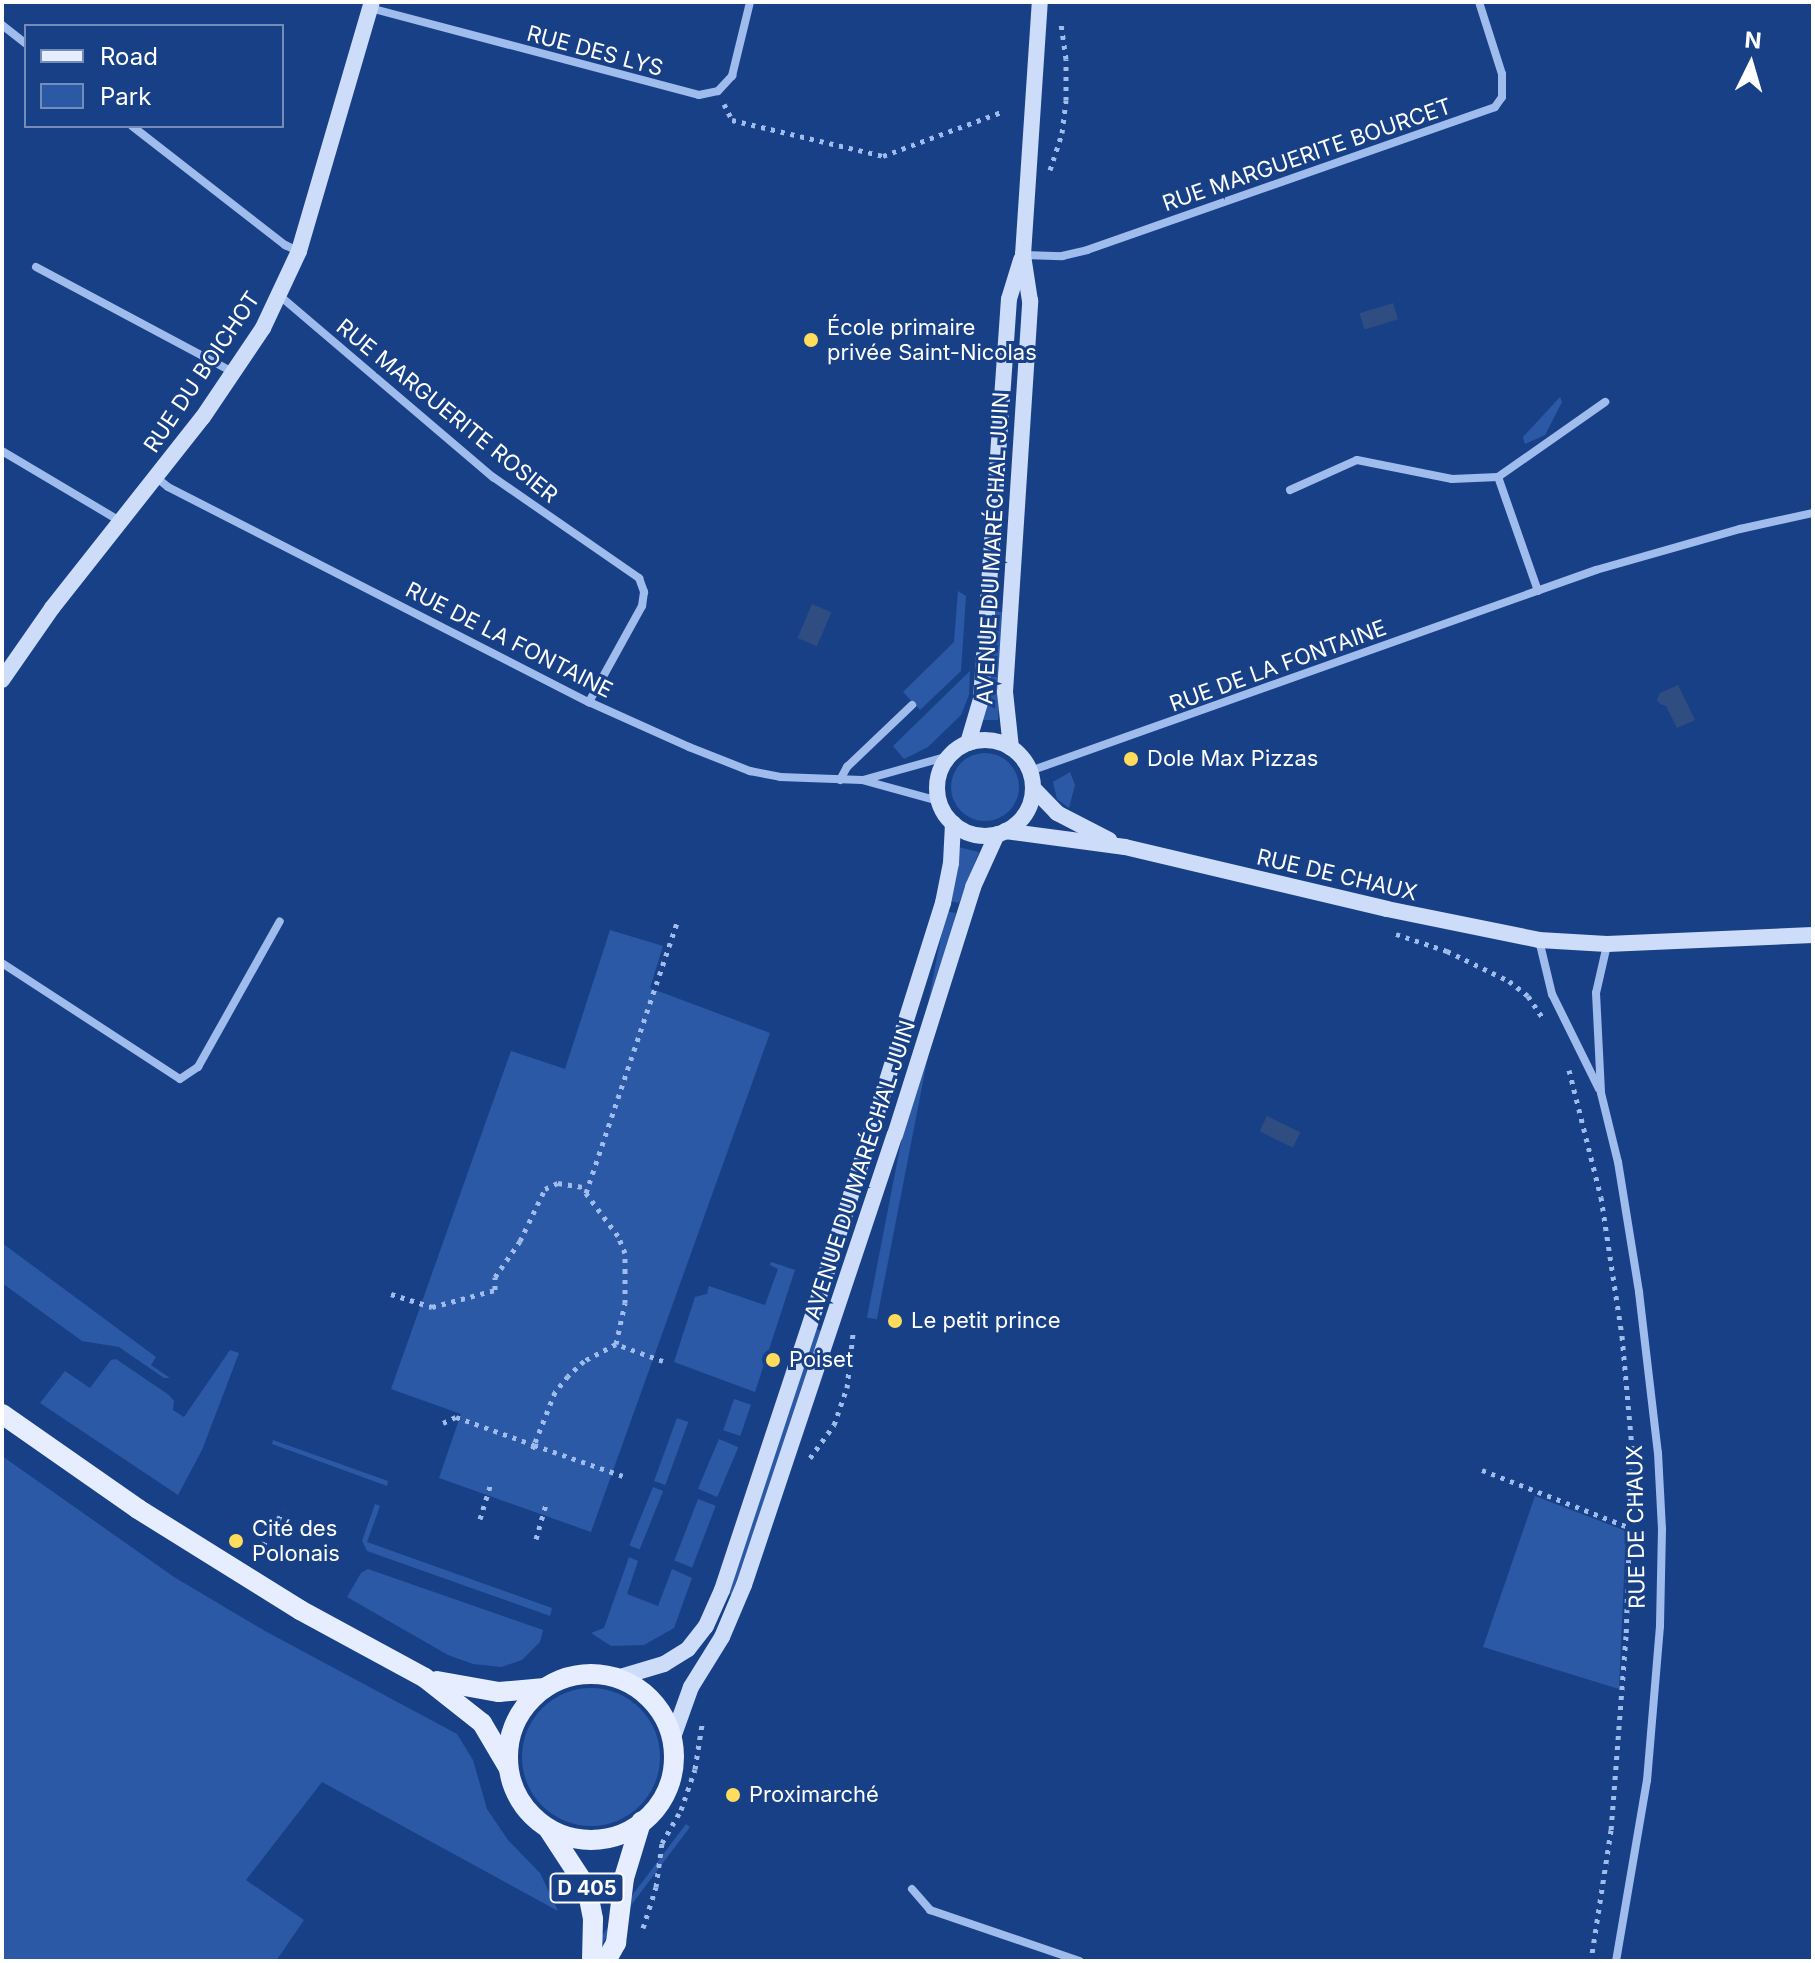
<!DOCTYPE html>
<html>
<head>
<meta charset="utf-8">
<style>
	body { margin:0 }
	#map { position:relative; width:1815px; height:1963px; overflow:hidden; background:#184087; font-family:Inter,sans-serif }
	div>[style] { position:absolute }
	[style*='--x'] { left:calc(var(--x)*1px); top:calc(var(--y)*1px); width:calc(var(--w)*1px); rotate:calc(var(--a)*1deg) }
	.green>* { inset:0; background:#2b59a5; transform-origin:0 0 }
	.round { border-radius:50% }
	.water>* { inset:0; background:#2f4d81; transform-origin:0 0 }
	.path>* { height:5px; margin-top:-2.5px; transform-origin:0; background:repeating-linear-gradient(90deg,#9fbced 0 4px,transparent 0 10px) }
	.street>* { height:8px; margin:-4px; padding:0 4px; transform-origin:4px; border-radius:4px; background:#9fbced }
	.secondary>* { height:16px; margin:-8px; padding:0 8px; transform-origin:8px; border-radius:8px; background:#ccdcf9 }
	.secondary>.ring { margin:-8px; padding:0; box-sizing:content-box; background:none; border:16px solid #ccdcf9; border-radius:50% }
	.primary>* { height:20px; margin:-10px; padding:0 10px; transform-origin:10px; border-radius:10px; background:#e5edff }
	.primary>.ring { margin:-10px; padding:0; box-sizing:content-box; background:none; border:20px solid #e5edff; border-radius:50% }
	.dots>* { width:22px; height:22px; translate:-50% -50%; box-sizing:border-box; border:4px solid #184087; border-radius:50% }
	span { translate:-50% -50%; white-space:nowrap; text-align:center; line-height:1.15; -webkit-text-stroke:6px #184087; paint-order:stroke }
	.shield-label span { padding:2px 6px; background:#184087; border:2px solid; border-radius:6px; -webkit-text-stroke-width:0 }
	.shield-label { font-size:20px; color:#fff; font-weight:700 }
	.street-label { font-size:22px; color:#fff }
	.poi-label { font-size:22px; color:#fff }
	.left { translate:0 -50%; text-align:left }
	.frame { position:absolute; inset:0; border:4px solid #fff; pointer-events:none }
	.legend { position:absolute; left:24px; top:24px; width:260px; height:104px; box-sizing:border-box; background:#184087; border:2px solid #748cb7; margin:0; padding:10px 14px; list-style:none; font-size:24px; color:#fff }
	.legend li { display:flex; align-items:center; gap:16px; height:40px }
	.legend b { width:40px; border:2px solid #748cb7 }
	.north { position:absolute; left:1711px; top:24px; width:80px; height:80px; -webkit-text-stroke:6px #184087; paint-order:stroke; rotate:5deg; font-size:22px; font-weight:700; line-height:32px; text-align:center; color:#fff }
	.north::after { content:''; display:block; margin:auto; width:28px; height:36px; background:#fff; clip-path:polygon(50% 0,100% 100%,50% 72%,0 100%) }
</style>
</head>
<body>
<div id="map">
	<div class="green">
		<i style="clip-path:polygon(1560px 397px,1562px 402px,1545px 435px,1525px 444px,1523px 437px)"></i>
		<i style="clip-path:polygon(958px 591px,966px 596px,961px 671px,920px 710px,903px 692px,954px 642px)"></i>
		<i style="clip-path:polygon(993px 611px,1003px 612px,998px 720px,983px 720px)"></i>
		<i style="clip-path:polygon(970px 671px,969px 695px,961px 715px,928px 747px,904px 759px,893px 746px)"></i>
		<i class="round" style="left:951px;top:753px;width:68px;height:68px"></i>
		<i style="clip-path:polygon(1070px 772px,1075px 785px,1069px 808px,1057px 799px,1053px 782px)"></i>
		<i style="clip-path:polygon(958px 847px,979px 852px,959px 903px,950px 901px)"></i>
		<i style="left:946px;top:911px;width:10px;height:414px;rotate:11deg"></i>
		<i style="clip-path:polygon(610px 930px,663px 946px,650px 988px,770px 1033px,591px 1532px,439px 1478px,461px 1414px,391px 1389px,511px 1051px,565px 1069px)"></i>
		<i style="clip-path:polygon(2px 1243px,156px 1357px,151px 1365px,170px 1378px,164px 1378px,119px 1347px,82px 1341px,2px 1283px)"></i>
		<i style="clip-path:polygon(771px 1262px,795px 1270px,755px 1392px,674px 1362px,695px 1297px,707px 1294px,709px 1286px,765px 1305px,778px 1269px,770px 1265px)"></i>
		<i style="clip-path:polygon(813px 1328px,825px 1332px,734px 1596px,727px 1593px)"></i>
		<i style="clip-path:polygon(230px 1350px,239px 1353px,202px 1450px,178px 1495px,40px 1403px,65px 1371px,90px 1388px,111px 1360px,116px 1359px,169px 1395px,174px 1401px,173px 1410px,184px 1417px)"></i>
		<i style="left:734px;top:1399px;width:18px;height:33px;rotate:19deg"></i>
		<i style="left:677px;top:1418px;width:12px;height:67px;rotate:20deg"></i>
		<i style="left:719px;top:1439px;width:21px;height:54px;rotate:23deg"></i>
		<i style="clip-path:polygon(273px 1440px,388px 1481px,387px 1486px,272px 1444px)"></i>
		<i style="clip-path:polygon(2px 1456px,174px 1577px,265px 1631px,457px 1734px,473px 1760px,487px 1809px,508px 1840px,540px 1873px,558px 1911px,322px 1782px,246px 1880px,304px 1920px,276px 1961px,2px 1961px)"></i>
		<i style="left:653px;top:1487px;width:11px;height:63px;rotate:22deg"></i>
		<i style="clip-path:polygon(1535px 1496px,1626px 1531px,1619px 1689px,1483px 1647px)"></i>
		<i style="left:698px;top:1499px;width:19px;height:66px;rotate:21deg"></i>
		<i style="clip-path:polygon(375px 1504px,380px 1506px,367px 1542px,552px 1608px,550px 1616px,367px 1551px,362px 1541px)"></i>
		<i style="clip-path:polygon(629px 1557px,638px 1561px,627px 1594px,658px 1606px,672px 1569px,692px 1578px,674px 1628px,644px 1645px,611px 1646px,591px 1633px,604px 1628px)"></i>
		<i style="clip-path:polygon(368px 1569px,543px 1630px,540px 1642px,522px 1660px,501px 1667px,473px 1664px,448px 1655px,347px 1597px,361px 1573px)"></i>
		<i class="round" style="left:522px;top:1688px;width:138px;height:138px"></i>
		<i style="left:686px;top:1824px;width:5px;height:145px;rotate:37deg"></i>
	</div>
	<div class="water">
		<i style="left:1393px;top:303px;width:17px;height:35px;rotate:73deg"></i>
		<i style="left:812px;top:604px;width:21px;height:37px;rotate:23deg"></i>
		<i style="clip-path:polygon(1678px 685px,1695px 720px,1677px 728px,1666px 706px,1660px 704px,1657px 700px,1660px 693px)"></i>
		<i style="left:1267px;top:1116px;width:37px;height:17px;rotate:26deg"></i>
	</div>
	<div class="path">
		<i style="--x:724;--y:104;--w:18;--a:63"></i>
		<i style="--x:732;--y:120;--w:155;--a:13.4"></i>
		<i style="--x:883;--y:156;--w:126;--a:-20.4"></i>
		<i style="--x:1050;--y:170;--w:39;--a:-72"></i>
		<i style="--x:1062;--y:133;--w:33;--a:-83"></i>
		<i style="--x:1066;--y:100;--w:41;--a:-90"></i>
		<i style="--x:1066;--y:59;--w:36;--a:-98"></i>
		<i style="--x:1396;--y:934;--w:54;--a:18.4"></i>
		<i style="--x:1447;--y:951;--w:69;--a:25.8"></i>
		<i style="--x:1509;--y:981;--w:24;--a:38"></i>
		<i style="--x:1528;--y:996;--w:27;--a:56"></i>
		<i style="--x:1569;--y:1070;--w:131;--a:75.9"></i>
		<i style="--x:1601;--y:1197;--w:141;--a:81.4"></i>
		<i style="--x:1622;--y:1336;--w:113;--a:84.9"></i>
		<i style="--x:1632;--y:1449;--w:187;--a:91.8"></i>
		<i style="--x:1626;--y:1636;--w:195;--a:94.4"></i>
		<i style="--x:1611;--y:1830;--w:133;--a:98.7"></i>
		<i style="--x:391;--y:1294;--w:43;--a:17.6"></i>
		<i style="--x:432;--y:1307;--w:65;--a:-15.1"></i>
		<i style="--x:495;--y:1290;--w:13;--a:-90"></i>
		<i style="--x:495;--y:1277;--w:44;--a:-55.2"></i>
		<i style="--x:520;--y:1241;--w:58;--a:-64.3"></i>
		<i style="--x:545;--y:1189;--w:14;--a:-25"></i>
		<i style="--x:558;--y:1183;--w:30;--a:9"></i>
		<i style="--x:616;--y:1344;--w:36;--a:152"></i>
		<i style="--x:584;--y:1361;--w:22;--a:137"></i>
		<i style="--x:568;--y:1376;--w:21;--a:129"></i>
		<i style="--x:555;--y:1392;--w:57;--a:111.6"></i>
		<i style="--x:534;--y:1445;--w:94;--a:19.2"></i>
		<i style="--x:663;--y:1361;--w:50;--a:-160.1"></i>
		<i style="--x:616;--y:1344;--w:42;--a:-77.6"></i>
		<i style="--x:625;--y:1303;--w:50;--a:-90"></i>
		<i style="--x:625;--y:1253;--w:18;--a:-112"></i>
		<i style="--x:618;--y:1236;--w:54;--a:-126.7"></i>
		<i style="--x:586;--y:1193;--w:289;--a:-71.4"></i>
		<i style="--x:443;--y:1423;--w:14;--a:-25"></i>
		<i style="--x:456;--y:1417;--w:83;--a:19.7"></i>
		<i style="--x:534;--y:1445;--w:8;--a:113"></i>
		<i style="--x:810;--y:1458;--w:41;--a:-54"></i>
		<i style="--x:834;--y:1425;--w:39;--a:-71"></i>
		<i style="--x:847;--y:1388;--w:54;--a:-83.7"></i>
		<i style="--x:1482;--y:1470;--w:160;--a:21.3"></i>
		<i style="--x:480;--y:1519;--w:37;--a:-73"></i>
		<i style="--x:536;--y:1539;--w:36;--a:-74"></i>
		<i style="--x:258;--y:1554;--w:50;--a:-59.8"></i>
		<i style="--x:643;--y:1928;--w:43;--a:-72.4"></i>
		<i style="--x:656;--y:1887;--w:44;--a:-82.2"></i>
		<i style="--x:662;--y:1843;--w:38;--a:-60"></i>
		<i style="--x:681;--y:1810;--w:43;--a:-71.1"></i>
		<i style="--x:695;--y:1769;--w:45;--a:-81"></i>
	</div>
	<div class="street">
		<i style="--x:370;--y:8;--w:340;--a:14.8"></i>
		<i style="--x:699;--y:95;--w:19;--a:-12"></i>
		<i style="--x:718;--y:91;--w:21;--a:-47"></i>
		<i style="--x:732;--y:76;--w:76;--a:-76.3"></i>
		<i style="--x:2;--y:25;--w:31;--a:38"></i>
		<i style="--x:132;--y:126;--w:194;--a:37.9"></i>
		<i style="--x:285;--y:245;--w:14;--a:25"></i>
		<i style="--x:1024;--y:255;--w:38;--a:2"></i>
		<i style="--x:1062;--y:256;--w:26;--a:-13"></i>
		<i style="--x:1087;--y:250;--w:432;--a:-19.3"></i>
		<i style="--x:1495;--y:107;--w:12;--a:-55"></i>
		<i style="--x:1502;--y:97;--w:23;--a:-90"></i>
		<i style="--x:1502;--y:74;--w:76;--a:-107.7"></i>
		<i style="--x:36;--y:267;--w:223;--a:28.1"></i>
		<i style="--x:280;--y:296;--w:280;--a:40.4"></i>
		<i style="--x:493;--y:477;--w:178;--a:34.7"></i>
		<i style="--x:639;--y:578;--w:15;--a:70"></i>
		<i style="--x:644;--y:592;--w:14;--a:98"></i>
		<i style="--x:642;--y:606;--w:110;--a:118.9"></i>
		<i style="--x:2;--y:451;--w:137;--a:30.7"></i>
		<i style="--x:157;--y:478;--w:14;--a:39"></i>
		<i style="--x:168;--y:487;--w:473;--a:27.1"></i>
		<i style="--x:589;--y:702;--w:110;--a:24.2"></i>
		<i style="--x:689;--y:747;--w:66;--a:21.5"></i>
		<i style="--x:750;--y:771;--w:31;--a:11"></i>
		<i style="--x:780;--y:777;--w:82;--a:2.1"></i>
		<i style="--x:862;--y:780;--w:80;--a:15.3"></i>
		<i style="--x:1290;--y:490;--w:73;--a:-24.1"></i>
		<i style="--x:1357;--y:460;--w:97;--a:11.3"></i>
		<i style="--x:1452;--y:479;--w:46;--a:-2.5"></i>
		<i style="--x:1538;--y:591;--w:121;--a:-109.3"></i>
		<i style="--x:1498;--y:477;--w:131;--a:-35"></i>
		<i style="--x:1030;--y:771;--w:601;--a:-19.55"></i>
		<i style="--x:1596;--y:570;--w:150;--a:-15.9"></i>
		<i style="--x:1740;--y:529;--w:75;--a:-12.4"></i>
		<i style="--x:840;--y:780;--w:15;--a:-62"></i>
		<i style="--x:847;--y:767;--w:90;--a:-43.6"></i>
		<i style="--x:863;--y:780;--w:89;--a:-15.6"></i>
		<i style="--x:1539;--y:940;--w:56;--a:76.5"></i>
		<i style="--x:1552;--y:994;--w:106;--a:63.7"></i>
		<i style="--x:1607;--y:945;--w:49;--a:102.9"></i>
		<i style="--x:1596;--y:993;--w:100;--a:87.1"></i>
		<i style="--x:1601;--y:1093;--w:71;--a:76.2"></i>
		<i style="--x:1618;--y:1162;--w:132;--a:80.8"></i>
		<i style="--x:1639;--y:1292;--w:162;--a:83.3"></i>
		<i style="--x:1658;--y:1453;--w:76;--a:87"></i>
		<i style="--x:1662;--y:1529;--w:97;--a:91.2"></i>
		<i style="--x:1660;--y:1626;--w:155;--a:94.8"></i>
		<i style="--x:1647;--y:1780;--w:184;--a:99.7"></i>
		<i style="--x:2;--y:963;--w:212;--a:33.1"></i>
		<i style="--x:180;--y:1079;--w:22;--a:-34"></i>
		<i style="--x:198;--y:1067;--w:167;--a:-60.7"></i>
		<i style="--x:912;--y:1889;--w:28;--a:49"></i>
		<i style="--x:930;--y:1910;--w:158;--a:18.8"></i>
	</div>
	<div class="secondary">
		<i style="--x:2;--y:680;--w:88;--a:-55.2"></i>
		<i style="--x:52;--y:608;--w:243;--a:-51.7"></i>
		<i style="--x:203;--y:417;--w:107;--a:-56"></i>
		<i style="--x:263;--y:328;--w:85;--a:-64.9"></i>
		<i style="--x:299;--y:251;--w:259;--a:-73.7"></i>
		<i class="ring" style="left:937px;top:740px;width:80px;height:80px"></i>
		<i style="--x:968;--y:743;--w:46;--a:-73.5"></i>
		<i style="--x:981;--y:699;--w:401;--a:-86"></i>
		<i style="--x:1009;--y:299;--w:41;--a:-72.9"></i>
		<i style="--x:1011;--y:748;--w:56;--a:-96.1"></i>
		<i style="--x:1005;--y:692;--w:392;--a:-86.3"></i>
		<i style="--x:1030;--y:301;--w:47;--a:-98.7"></i>
		<i style="--x:1023;--y:255;--w:254;--a:-86.2"></i>
		<i style="--x:1033;--y:788;--w:35;--a:46"></i>
		<i style="--x:1057;--y:813;--w:59;--a:27.4"></i>
		<i style="--x:1005;--y:831;--w:121;--a:7.6"></i>
		<i style="--x:1125;--y:847;--w:269;--a:13.3"></i>
		<i style="--x:1387;--y:909;--w:155;--a:11.5"></i>
		<i style="--x:1539;--y:940;--w:68;--a:3.4"></i>
		<i style="--x:1607;--y:944;--w:206;--a:-2.5"></i>
		<i style="--x:617;--y:1678;--w:49;--a:-16.6"></i>
		<i style="--x:664;--y:1664;--w:28;--a:-32"></i>
		<i style="--x:688;--y:1649;--w:29;--a:-52"></i>
		<i style="--x:706;--y:1626;--w:39;--a:-66"></i>
		<i style="--x:722;--y:1590;--w:296;--a:-71.7"></i>
		<i style="--x:815;--y:1309;--w:426;--a:-72.5"></i>
		<i style="--x:943;--y:903;--w:41;--a:-78.7"></i>
		<i style="--x:951;--y:863;--w:40;--a:-87.1"></i>
		<i style="--x:672;--y:1740;--w:56;--a:-70.3"></i>
		<i style="--x:691;--y:1687;--w:59;--a:-58.2"></i>
		<i style="--x:722;--y:1637;--w:56;--a:-67.1"></i>
		<i style="--x:744;--y:1585;--w:475;--a:-71.5"></i>
		<i style="--x:895;--y:1135;--w:260;--a:-72.5"></i>
		<i style="--x:973;--y:887;--w:58;--a:-65.6"></i>
	</div>
	<div class="primary">
		<i style="--x:2;--y:1414;--w:166;--a:34.9"></i>
		<i style="--x:138;--y:1509;--w:191;--a:31.9"></i>
		<i style="--x:300;--y:1610;--w:142;--a:28.5"></i>
		<i style="--x:425;--y:1678;--w:73;--a:38.3"></i>
		<i style="--x:482;--y:1723;--w:51;--a:59.4"></i>
		<i class="ring" style="left:508px;top:1674px;width:146px;height:146px"></i>
		<i style="--x:437;--y:1681;--w:63;--a:10.1"></i>
		<i style="--x:499;--y:1692;--w:46;--a:-5"></i>
		<i style="--x:549;--y:1830;--w:69;--a:56.8"></i>
		<i style="--x:587;--y:1888;--w:32;--a:79"></i>
		<i style="--x:593;--y:1919;--w:42;--a:91.4"></i>
		<i style="--x:606;--y:1961;--w:21;--a:-61"></i>
		<i style="--x:616;--y:1943;--w:65;--a:-83"></i>
		<i style="--x:624;--y:1878;--w:59;--a:-73.1"></i>
	</div>
	<div class="dots">
		<i style="left:811px;top:340px;background:#ffdc5b"></i>
		<i style="left:1131px;top:759px;background:#ffdc5b"></i>
		<i style="left:895px;top:1321px;background:#ffdc5b"></i>
		<i style="left:773px;top:1360px;background:#ffdc5b"></i>
		<i style="left:236px;top:1541px;background:#ffdc5b"></i>
		<i style="left:733px;top:1795px;background:#ffdc5b"></i>
	</div>
	<div class="shield-label">
		<span style="left:587px;top:1888px">D 405</span>
	</div>
	<div class="street-label">
		<span style="left:595px;top:51px;rotate:15deg">RUE DES LYS</span>
		<span style="left:1307px;top:155px;rotate:-19deg">RUE MARGUERITE BOURCET</span>
		<span style="left:202px;top:372px;rotate:-56deg">RUE DU BOICHOT</span>
		<span style="left:447px;top:411px;rotate:39deg">RUE MARGUERITE ROSIER</span>
		<span style="left:993px;top:548px;rotate:-87deg">AVENUE DU MARÉCHAL JUIN</span>
		<span style="left:509px;top:640px;rotate:27deg">RUE DE LA FONTAINE</span>
		<span style="left:1278px;top:666px;rotate:-20deg">RUE DE LA FONTAINE</span>
		<span style="left:1337px;top:875px;rotate:13deg">RUE DE CHAUX</span>
		<span style="left:860px;top:1170px;rotate:-72deg">AVENUE DU MARÉCHAL JUIN</span>
		<span style="left:1636px;top:1527px;rotate:-91deg">RUE DE CHAUX</span>
	</div>
	<div class="poi-label">
		<span class="left" style="left:827px;top:340px">École primaire<br>privée Saint-Nicolas</span>
		<span class="left" style="left:1147px;top:759px">Dole Max Pizzas</span>
		<span class="left" style="left:911px;top:1321px">Le petit prince</span>
		<span class="left" style="left:789px;top:1360px">Poiset</span>
		<span class="left" style="left:252px;top:1541px">Cité des<br>Polonais</span>
		<span class="left" style="left:749px;top:1795px">Proximarché</span>
	</div>
	<div class="frame"></div>
	<ul class="legend">
	<li><b style="height:10px;background:#e5edff"></b>Road</li>
	<li><b style="height:22px;background:#2b59a5"></b>Park</li>
	</ul>
	<div class="north">N</div>
</div>
</body>
</html>
